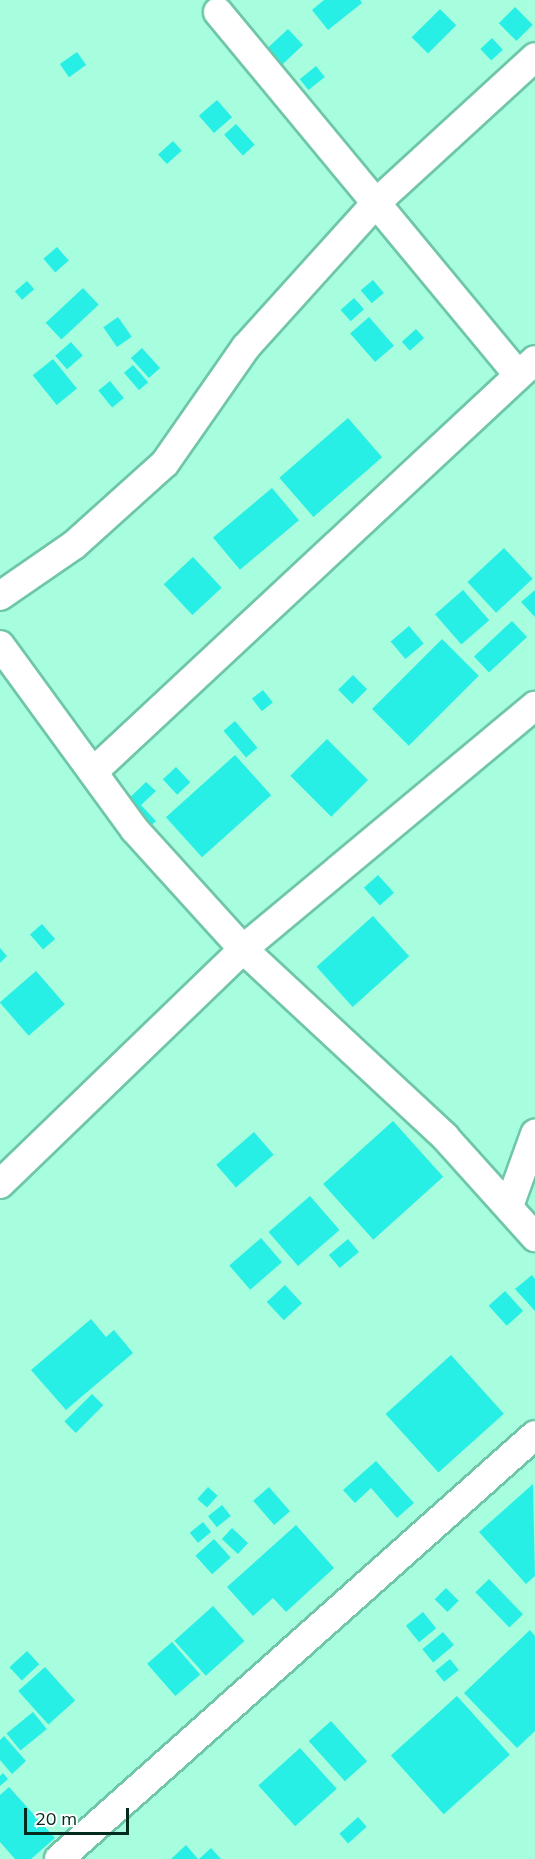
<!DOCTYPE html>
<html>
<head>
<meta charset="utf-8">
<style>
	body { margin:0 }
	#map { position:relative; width:535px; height:1859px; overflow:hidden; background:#a6fede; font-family:Mulish,sans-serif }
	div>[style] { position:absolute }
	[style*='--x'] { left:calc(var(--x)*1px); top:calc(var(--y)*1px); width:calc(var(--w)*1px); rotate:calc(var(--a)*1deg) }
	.building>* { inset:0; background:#28efe5; transform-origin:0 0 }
	.roads { filter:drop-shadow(2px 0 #6fc6a8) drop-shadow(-2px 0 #6fc6a8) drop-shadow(0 2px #6fc6a8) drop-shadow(0 -2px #6fc6a8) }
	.minor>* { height:28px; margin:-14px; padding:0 14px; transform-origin:14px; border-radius:14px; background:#fff }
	span { translate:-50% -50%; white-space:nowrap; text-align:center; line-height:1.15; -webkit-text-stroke:4.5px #fff; paint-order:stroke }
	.scale { position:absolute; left:24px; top:1808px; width:105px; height:27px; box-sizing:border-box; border:3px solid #032a1f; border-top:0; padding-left:8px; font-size:18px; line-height:21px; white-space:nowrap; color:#032a1f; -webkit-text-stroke:4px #fff; paint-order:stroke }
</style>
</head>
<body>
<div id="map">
	<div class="building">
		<i style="clip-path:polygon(324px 0,360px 0,362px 3px,328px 30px,312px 10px)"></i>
		<i style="left:515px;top:7px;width:25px;height:23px;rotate:45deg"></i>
		<i style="left:440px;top:9px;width:23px;height:40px;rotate:45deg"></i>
		<i style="left:288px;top:29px;width:22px;height:28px;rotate:47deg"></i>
		<i style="left:492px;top:38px;width:16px;height:16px;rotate:47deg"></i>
		<i style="left:77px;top:52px;width:16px;height:21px;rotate:55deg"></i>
		<i style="left:316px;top:66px;width:14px;height:21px;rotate:51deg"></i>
		<i style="left:217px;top:100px;width:23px;height:24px;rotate:49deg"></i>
		<i style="left:236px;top:124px;width:28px;height:16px;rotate:48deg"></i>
		<i style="left:173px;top:141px;width:13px;height:20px;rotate:48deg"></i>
		<i style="left:57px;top:247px;width:18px;height:18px;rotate:49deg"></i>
		<i style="left:373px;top:280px;width:17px;height:16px;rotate:50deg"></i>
		<i style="left:27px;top:281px;width:11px;height:16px;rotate:49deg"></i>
		<i style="left:83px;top:288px;width:23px;height:51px;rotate:47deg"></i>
		<i style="left:354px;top:298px;width:15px;height:18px;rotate:48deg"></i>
		<i style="left:118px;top:317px;width:24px;height:18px;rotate:55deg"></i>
		<i style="left:369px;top:317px;width:38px;height:25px;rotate:49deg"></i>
		<i style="left:416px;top:329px;width:12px;height:19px;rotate:48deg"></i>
		<i style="left:71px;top:342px;width:18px;height:21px;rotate:49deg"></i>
		<i style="left:142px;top:348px;width:27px;height:15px;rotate:48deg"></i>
		<i style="left:53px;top:359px;width:38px;height:26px;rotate:51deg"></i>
		<i style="left:133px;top:365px;width:23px;height:12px;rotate:49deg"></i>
		<i style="left:110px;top:381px;width:22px;height:15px;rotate:51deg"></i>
		<i style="left:348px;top:418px;width:52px;height:91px;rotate:49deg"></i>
		<i style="left:272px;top:488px;width:42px;height:77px;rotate:50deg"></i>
		<i style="left:504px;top:548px;width:42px;height:50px;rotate:47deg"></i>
		<i style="left:193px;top:557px;width:42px;height:40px;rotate:47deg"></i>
		<i style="left:463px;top:590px;width:40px;height:37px;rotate:49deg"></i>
		<i style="clip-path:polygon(535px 590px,535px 617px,521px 602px)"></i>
		<i style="left:512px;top:621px;width:22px;height:52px;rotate:47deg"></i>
		<i style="left:409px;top:626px;width:23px;height:24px;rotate:50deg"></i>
		<i style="left:442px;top:639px;width:52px;height:99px;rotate:45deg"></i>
		<i style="left:353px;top:675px;width:20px;height:21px;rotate:45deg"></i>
		<i style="left:263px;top:690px;width:16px;height:14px;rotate:52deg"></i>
		<i style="left:235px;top:721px;width:35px;height:15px;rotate:50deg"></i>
		<i style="left:327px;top:739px;width:58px;height:52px;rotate:45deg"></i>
		<i style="left:235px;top:755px;width:54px;height:93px;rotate:48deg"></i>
		<i style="left:176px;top:767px;width:21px;height:18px;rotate:47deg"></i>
		<i style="clip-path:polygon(146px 782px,156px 791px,141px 805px,156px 821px,146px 830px,122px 805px)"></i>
		<i style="left:378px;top:875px;width:24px;height:19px;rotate:48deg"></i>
		<i style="left:373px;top:916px;width:54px;height:76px;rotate:48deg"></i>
		<i style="left:42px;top:924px;width:20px;height:16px;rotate:49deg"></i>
		<i style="clip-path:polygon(0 948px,7px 956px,0 963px)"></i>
		<i style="left:36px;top:971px;width:44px;height:48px;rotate:49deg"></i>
		<i style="left:393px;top:1121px;width:75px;height:94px;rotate:48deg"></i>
		<i style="left:254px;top:1132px;width:30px;height:50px;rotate:49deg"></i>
		<i style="left:310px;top:1196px;width:45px;height:55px;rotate:49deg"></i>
		<i style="left:261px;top:1238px;width:32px;height:42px;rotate:49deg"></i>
		<i style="left:348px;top:1239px;width:17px;height:25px;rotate:50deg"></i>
		<i style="clip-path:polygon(532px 1275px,535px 1279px,535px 1311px,515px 1289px)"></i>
		<i style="left:285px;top:1285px;width:25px;height:25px;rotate:47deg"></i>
		<i style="left:505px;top:1291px;width:27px;height:22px;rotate:48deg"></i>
		<i style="clip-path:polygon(91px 1319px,106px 1337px,114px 1330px,133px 1353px,66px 1410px,31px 1370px)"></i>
		<i style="left:451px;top:1355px;width:79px;height:88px;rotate:48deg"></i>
		<i style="left:92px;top:1394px;width:16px;height:39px;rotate:45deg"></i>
		<i style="clip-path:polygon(376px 1461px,414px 1503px,397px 1518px,371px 1488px,355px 1503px,343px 1490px)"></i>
		<i style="clip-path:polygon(533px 1484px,535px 1576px,526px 1584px,479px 1532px)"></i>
		<i style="left:208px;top:1487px;width:13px;height:16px;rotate:42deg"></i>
		<i style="left:269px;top:1487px;width:32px;height:21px;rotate:49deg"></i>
		<i style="left:222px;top:1505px;width:14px;height:18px;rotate:51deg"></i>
		<i style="left:203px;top:1522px;width:13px;height:17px;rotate:51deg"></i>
		<i style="clip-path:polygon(296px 1525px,334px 1568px,286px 1612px,273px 1598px,253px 1616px,227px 1587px)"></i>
		<i style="left:232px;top:1528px;width:22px;height:15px;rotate:43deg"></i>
		<i style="left:214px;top:1539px;width:25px;height:25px;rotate:48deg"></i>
		<i style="left:489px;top:1579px;width:49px;height:19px;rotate:46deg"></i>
		<i style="left:446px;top:1588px;width:18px;height:16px;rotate:45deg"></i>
		<i style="left:213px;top:1606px;width:47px;height:52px;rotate:48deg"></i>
		<i style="left:423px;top:1612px;width:21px;height:22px;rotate:51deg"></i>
		<i style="clip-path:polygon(530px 1630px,535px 1636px,535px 1731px,517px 1748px,464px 1693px)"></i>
		<i style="left:443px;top:1632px;width:17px;height:27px;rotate:50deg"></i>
		<i style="left:172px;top:1642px;width:43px;height:33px;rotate:49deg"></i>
		<i style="left:27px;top:1651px;width:18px;height:24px;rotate:47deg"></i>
		<i style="left:450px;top:1659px;width:14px;height:19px;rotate:51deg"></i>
		<i style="left:45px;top:1667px;width:45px;height:36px;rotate:48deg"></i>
		<i style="left:457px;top:1696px;width:79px;height:89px;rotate:48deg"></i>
		<i style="left:33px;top:1712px;width:22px;height:34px;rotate:51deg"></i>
		<i style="left:331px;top:1721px;width:54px;height:30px;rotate:48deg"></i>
		<i style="clip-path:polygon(4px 1736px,26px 1761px,12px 1774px,0 1760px,0 1740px)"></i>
		<i style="left:300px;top:1748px;width:55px;height:56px;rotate:48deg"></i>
		<i style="clip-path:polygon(3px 1773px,8px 1779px,0 1786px,0 1776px)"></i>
		<i style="clip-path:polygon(9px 1787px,55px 1838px,31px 1859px,15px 1859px,0 1842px,0 1795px)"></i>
		<i style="left:358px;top:1817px;width:13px;height:25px;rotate:48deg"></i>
		<i style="clip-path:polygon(186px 1845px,198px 1859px,171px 1859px)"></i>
		<i style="clip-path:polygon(211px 1848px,221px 1859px,199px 1859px)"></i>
	</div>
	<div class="roads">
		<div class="minor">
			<i style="--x:218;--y:12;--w:470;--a:50.4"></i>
			<i style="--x:0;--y:596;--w:90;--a:-34.6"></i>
			<i style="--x:74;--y:545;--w:122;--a:-42"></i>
			<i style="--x:165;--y:463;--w:141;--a:-55.1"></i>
			<i style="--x:246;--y:347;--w:195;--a:-47.9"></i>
			<i style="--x:377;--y:202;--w:214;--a:-42.5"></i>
			<i style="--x:0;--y:645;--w:229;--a:53.9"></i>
			<i style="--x:135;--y:830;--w:161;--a:47.8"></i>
			<i style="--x:243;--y:949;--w:276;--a:42.9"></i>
			<i style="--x:445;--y:1137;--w:135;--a:48"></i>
			<i style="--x:93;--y:772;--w:604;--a:-42.99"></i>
			<i style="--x:0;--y:1184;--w:338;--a:-44"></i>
			<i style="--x:243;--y:949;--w:380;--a:-39.8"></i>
			<i style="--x:509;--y:1206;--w:77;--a:-70.1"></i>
			<i style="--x:59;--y:1859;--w:637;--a:-41.69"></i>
		</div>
	</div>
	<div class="scale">20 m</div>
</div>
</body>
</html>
